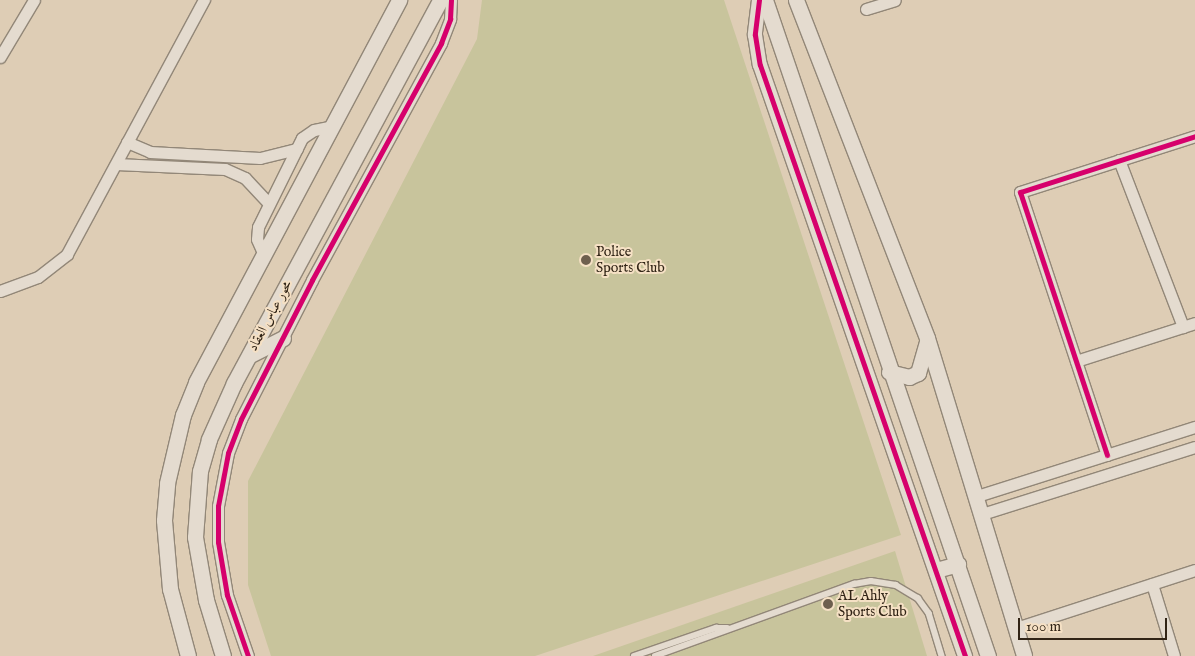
<!DOCTYPE html>
<html>
<head>
<meta charset="utf-8">
<style>
	body { margin:0 }
	#map { position:relative; width:1195px; height:656px; overflow:hidden; background:#decdb5; font-family:"IM FELL English",Amiri,serif }
	div>[style] { position:absolute }
	[style*='--x'] { left:calc(var(--x)*1px); top:calc(var(--y)*1px); width:calc(var(--w)*1px); rotate:calc(var(--a)*1deg) }
	.green>* { inset:0; background:#c8c49c }
	.roads { filter:drop-shadow(1px 0 #928778) drop-shadow(-1px 0 #928778) drop-shadow(0 1px #928778) drop-shadow(0 -1px #928778) }
	.service>* { height:5.5px; margin:-2.75px; padding:0 2.75px; transform-origin:2.75px; border-radius:2.75px; background:#e4dbcf }
	.minor>* { height:11px; margin:-5.5px; padding:0 5.5px; transform-origin:5.5px; border-radius:5.5px; background:#e4dbcf }
	.tertiary>* { height:14px; margin:-7px; padding:0 7px; transform-origin:7px; border-radius:7px; background:#e4dbcf }
	.secondary>* { height:15px; margin:-7.5px; padding:0 7.5px; transform-origin:7.5px; border-radius:7.5px; background:#e4dbcf }
	.cycleway>* { height:5px; margin:-2.5px; padding:0 2.5px; transform-origin:2.5px; border-radius:2.5px; background:#d6006c }
	.dots>* { width:14px; height:14px; translate:-50% -50%; box-sizing:border-box; border:2px solid #f5e0c4; border-radius:50% }
	span { translate:-50% -50%; white-space:nowrap; text-align:center; line-height:1.15; -webkit-text-stroke:4px #f5e0c4; paint-order:stroke }
	.poi-label { font-size:14px; color:#312416 }
	.left { translate:0 -50%; text-align:left }
	.street-label { font-size:14px; color:#312416 }
	.scale { position:absolute; left:1018px; top:618px; width:149px; height:22px; box-sizing:border-box; border:2px solid #312416; border-top:0; padding-left:6px; font-size:15px; line-height:18px; white-space:nowrap; color:#312416; -webkit-text-stroke:4px #f5e0c4; paint-order:stroke }
</style>
</head>
<body>
<div id="map">
	<div class="green">
		<i style="clip-path:polygon(482px 0,724px 0,901px 535px,535px 656px,271px 656px,248px 585px,248px 481px,477px 39px)"></i>
		<i style="clip-path:polygon(895px 551px,927px 656px,593px 656px)"></i>
	</div>
	<div class="roads">
		<div class="service">
			<i style="--x:634;--y:656;--w:87;--a:-18.9"></i>
			<i style="--x:716;--y:628;--w:11;--a:0"></i>
			<i style="--x:655;--y:656;--w:212;--a:-19.9"></i>
			<i style="--x:854;--y:584;--w:17;--a:-10"></i>
			<i style="--x:871;--y:581;--w:25;--a:9"></i>
			<i style="--x:896;--y:585;--w:26;--a:31"></i>
			<i style="--x:918;--y:598;--w:19;--a:54"></i>
			<i style="--x:929;--y:613;--w:45;--a:73.2"></i>
		</div>
		<div class="minor">
			<i style="--x:866;--y:9;--w:30;--a:-17"></i>
			<i style="--x:0;--y:57;--w:66;--a:-59.2"></i>
			<i style="--x:127;--y:142;--w:25;--a:23"></i>
			<i style="--x:150;--y:152;--w:110;--a:3.1"></i>
			<i style="--x:260;--y:158;--w:38;--a:-14"></i>
			<i style="--x:1119;--y:160;--w:179;--a:69"></i>
			<i style="--x:116;--y:164;--w:109;--a:2.6"></i>
			<i style="--x:225;--y:169;--w:22;--a:24"></i>
			<i style="--x:245;--y:178;--w:35;--a:47"></i>
			<i style="--x:264;--y:255;--w:17;--a:-114"></i>
			<i style="--x:257;--y:239;--w:12;--a:-85"></i>
			<i style="--x:258;--y:227;--w:99;--a:-63.7"></i>
			<i style="--x:302;--y:138;--w:14;--a:-34"></i>
			<i style="--x:314;--y:130;--w:19;--a:-12"></i>
			<i style="--x:0;--y:291;--w:40;--a:-20.2"></i>
			<i style="--x:38;--y:277;--w:37;--a:-38"></i>
			<i style="--x:67;--y:254;--w:289;--a:-61.7"></i>
			<i style="--x:1076;--y:361;--w:125;--a:-17.7"></i>
			<i style="--x:1107;--y:455;--w:277;--a:-108.3"></i>
			<i style="--x:1020;--y:192;--w:184;--a:-17.7"></i>
			<i style="--x:977;--y:496;--w:229;--a:-17.6"></i>
			<i style="--x:982;--y:514;--w:223;--a:-17.5"></i>
			<i style="--x:1152;--y:584;--w:75;--a:73"></i>
			<i style="--x:1016;--y:628;--w:188;--a:-18"></i>
			<i style="--x:248;--y:656;--w:65;--a:-109"></i>
			<i style="--x:227;--y:595;--w:54;--a:-99.6"></i>
			<i style="--x:218;--y:542;--w:36;--a:-90"></i>
			<i style="--x:218;--y:506;--w:54;--a:-79.3"></i>
			<i style="--x:228;--y:453;--w:36;--a:-69"></i>
			<i style="--x:241;--y:419;--w:156;--a:-62.9"></i>
			<i style="--x:312;--y:280;--w:270;--a:-61.4"></i>
			<i style="--x:441;--y:43;--w:26;--a:-69"></i>
			<i style="--x:450;--y:19;--w:19;--a:-87"></i>
		</div>
		<div class="tertiary">
			<i style="--x:759;--y:0;--w:35;--a:97"></i>
			<i style="--x:755;--y:35;--w:30;--a:81"></i>
			<i style="--x:760;--y:65;--w:626;--a:70.87"></i>
		</div>
		<div class="secondary">
			<i style="--x:765;--y:0;--w:693;--a:71.23"></i>
			<i style="--x:796;--y:0;--w:362;--a:68.8"></i>
			<i style="--x:927;--y:338;--w:332;--a:73"></i>
			<i style="--x:250;--y:355;--w:37;--a:-27"></i>
			<i style="--x:889;--y:372;--w:21;--a:14"></i>
			<i style="--x:909;--y:377;--w:10;--a:-24"></i>
			<i style="--x:918;--y:373;--w:32;--a:-74"></i>
			<i style="--x:936;--y:570;--w:23;--a:-15"></i>
			<i style="--x:188;--y:656;--w:69;--a:-105"></i>
			<i style="--x:170;--y:589;--w:69;--a:-95"></i>
			<i style="--x:164;--y:520;--w:37;--a:-85"></i>
			<i style="--x:167;--y:483;--w:70;--a:-76.8"></i>
			<i style="--x:183;--y:415;--w:35;--a:-68"></i>
			<i style="--x:196;--y:382;--w:433;--a:-62"></i>
			<i style="--x:223;--y:656;--w:59;--a:-106.9"></i>
			<i style="--x:206;--y:600;--w:64;--a:-99.9"></i>
			<i style="--x:195;--y:537;--w:66;--a:-85.7"></i>
			<i style="--x:200;--y:471;--w:33;--a:-74"></i>
			<i style="--x:209;--y:439;--w:61;--a:-65.9"></i>
			<i style="--x:234;--y:383;--w:435;--a:-61.7"></i>
		</div>
	</div>
	<div class="cycleway">
		<i style="--x:759;--y:0;--w:35;--a:97"></i>
		<i style="--x:755;--y:35;--w:30;--a:81"></i>
		<i style="--x:760;--y:65;--w:626;--a:70.87"></i>
		<i style="--x:1107;--y:455;--w:277;--a:-108.3"></i>
		<i style="--x:1020;--y:192;--w:184;--a:-17.7"></i>
		<i style="--x:248;--y:656;--w:65;--a:-109"></i>
		<i style="--x:227;--y:595;--w:54;--a:-99.6"></i>
		<i style="--x:218;--y:542;--w:36;--a:-90"></i>
		<i style="--x:218;--y:506;--w:54;--a:-79.3"></i>
		<i style="--x:228;--y:453;--w:36;--a:-69"></i>
		<i style="--x:241;--y:419;--w:156;--a:-62.9"></i>
		<i style="--x:312;--y:280;--w:270;--a:-61.4"></i>
		<i style="--x:441;--y:43;--w:26;--a:-69"></i>
		<i style="--x:450;--y:19;--w:19;--a:-87"></i>
	</div>
	<div class="dots">
		<i style="left:586px;top:260px;background:#6e5f4e"></i>
		<i style="left:828px;top:604px;background:#6e5f4e"></i>
	</div>
	<div class="poi-label">
		<span class="left" style="left:596px;top:260px">Police<br>Sports Club</span>
		<span class="left" style="left:838px;top:604px">AL Ahly<br>Sports Club</span>
	</div>
	<div class="street-label">
		<span style="left:270px;top:316px;rotate:-62deg">محور عباس العقاد</span>
	</div>
	<div class="scale">100 m</div>
</div>
</body>
</html>
